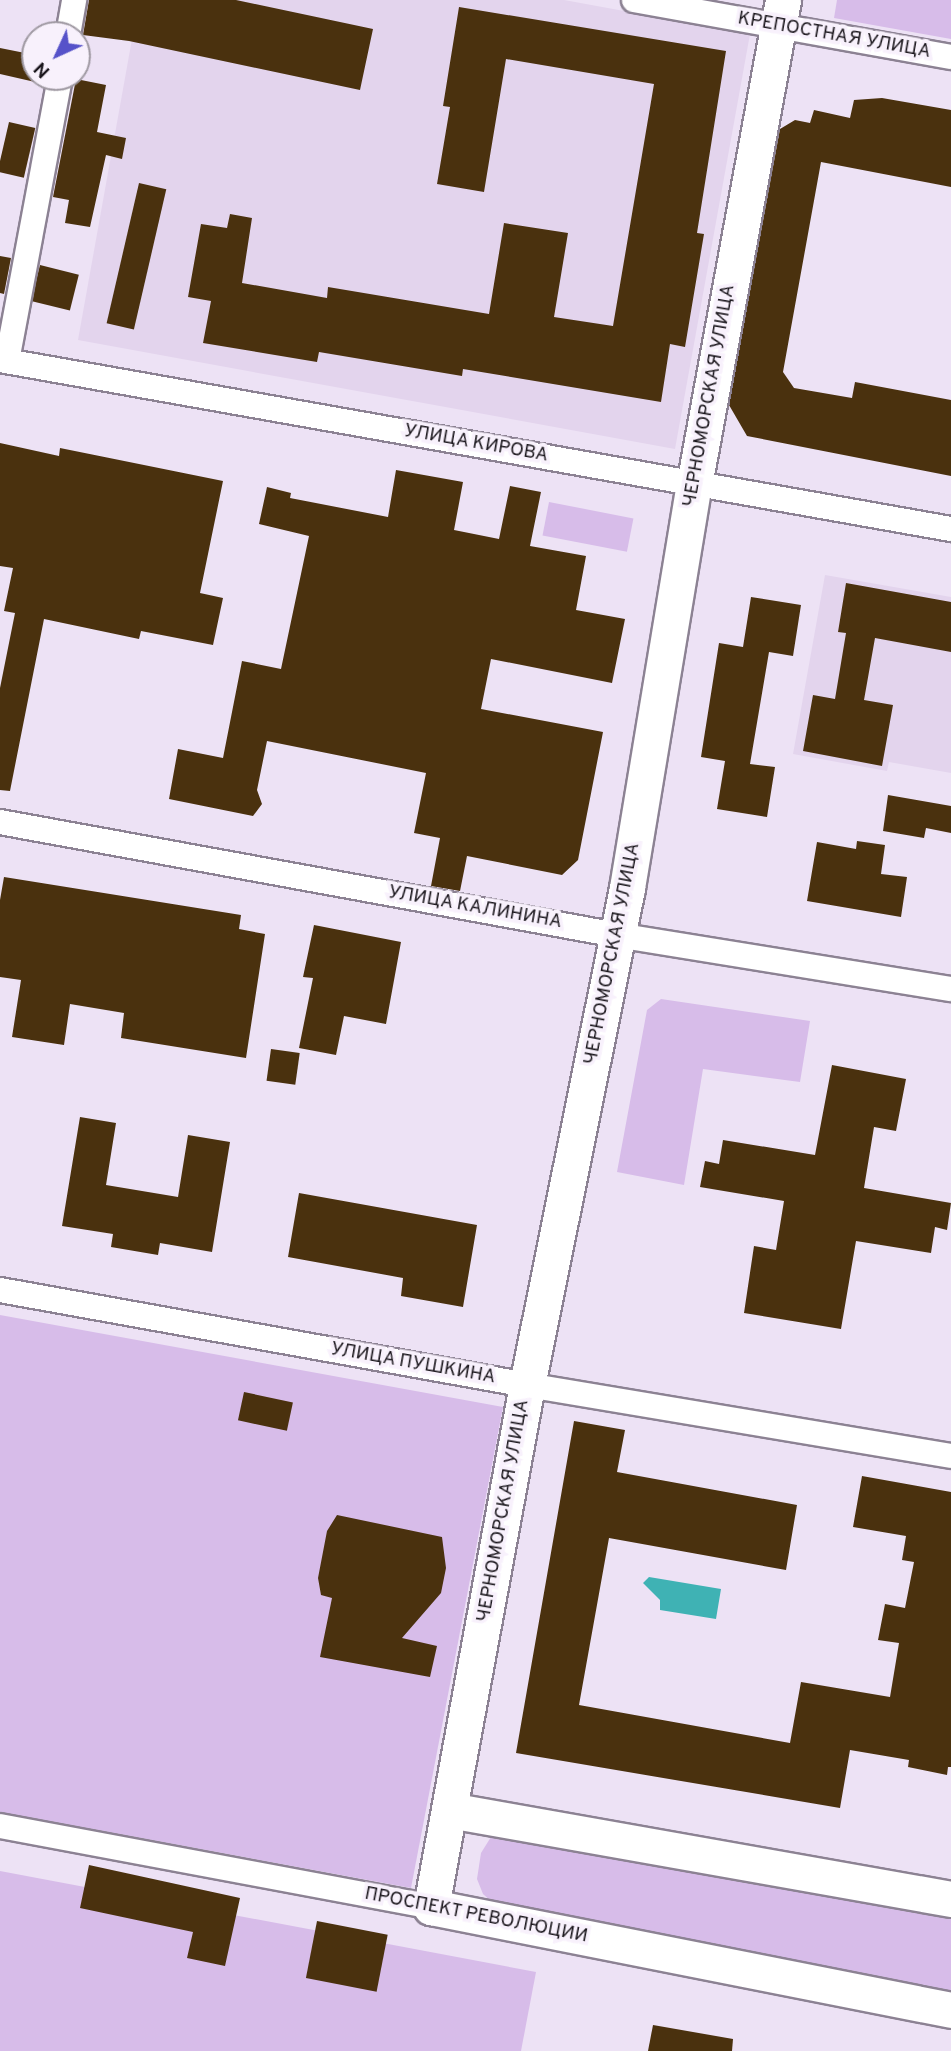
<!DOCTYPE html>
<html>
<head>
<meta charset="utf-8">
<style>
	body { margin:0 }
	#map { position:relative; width:951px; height:2051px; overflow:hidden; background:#ede2f5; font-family:Overpass,sans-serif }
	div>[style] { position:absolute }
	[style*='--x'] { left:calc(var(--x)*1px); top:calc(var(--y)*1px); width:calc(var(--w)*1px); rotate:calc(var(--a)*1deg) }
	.built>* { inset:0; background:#e3d4ed }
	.green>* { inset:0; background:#d7bce9; transform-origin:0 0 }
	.water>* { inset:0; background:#3fb2b4 }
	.building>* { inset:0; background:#4a310e; transform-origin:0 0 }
	.roads { filter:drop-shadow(2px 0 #8c8293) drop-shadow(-2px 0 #8c8293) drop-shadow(0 2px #8c8293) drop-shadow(0 -2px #8c8293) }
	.street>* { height:24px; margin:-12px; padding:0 12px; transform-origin:12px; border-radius:12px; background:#fff }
	.secondary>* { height:35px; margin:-17.5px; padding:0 17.5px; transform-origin:17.5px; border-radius:17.5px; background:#fff }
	span { translate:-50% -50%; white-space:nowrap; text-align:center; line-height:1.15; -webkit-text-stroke:7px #f8f1fc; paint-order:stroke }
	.street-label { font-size:19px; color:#1a161c }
	.north { position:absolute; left:21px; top:21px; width:70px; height:70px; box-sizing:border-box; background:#f8f1fc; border:2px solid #9f99a2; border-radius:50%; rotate:225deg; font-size:19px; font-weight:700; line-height:28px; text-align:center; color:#1a161c }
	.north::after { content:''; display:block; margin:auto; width:24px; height:32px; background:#5652c9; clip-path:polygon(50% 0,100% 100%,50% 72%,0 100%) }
</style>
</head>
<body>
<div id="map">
	<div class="built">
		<i style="clip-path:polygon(139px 0,564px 0,750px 34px,675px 449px,78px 340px)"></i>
		<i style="clip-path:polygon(825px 575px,951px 597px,951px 773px,889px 762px,887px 771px,793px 754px)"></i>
	</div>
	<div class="green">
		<i style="clip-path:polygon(837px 0,951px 0,951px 39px,834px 18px)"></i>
		<i style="left:549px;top:502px;width:86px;height:34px;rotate:11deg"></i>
		<i style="clip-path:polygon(661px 999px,810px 1021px,800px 1082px,703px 1069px,684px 1185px,617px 1172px,647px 1010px)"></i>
		<i style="clip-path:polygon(0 1315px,503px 1407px,411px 1888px,0 1812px)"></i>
		<i style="clip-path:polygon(508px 1830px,951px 1913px,951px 1996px,501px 1910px,483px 1894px,477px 1879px,481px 1853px,491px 1837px)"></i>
		<i style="clip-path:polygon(0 1871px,536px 1972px,521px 2051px,0 2051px)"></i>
	</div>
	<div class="water">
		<i style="clip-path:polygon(649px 1577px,721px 1589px,716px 1619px,660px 1610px,660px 1600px,643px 1583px)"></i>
	</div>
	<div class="building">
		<i style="clip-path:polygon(89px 0,236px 0,373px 29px,360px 90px,129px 41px,83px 35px)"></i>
		<i style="clip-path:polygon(459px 7px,726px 51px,697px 233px,704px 234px,685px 347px,670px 344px,661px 402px,463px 369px,462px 376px,319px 352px,317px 362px,203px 343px,211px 301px,188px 297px,201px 224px,227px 228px,230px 214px,252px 218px,242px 283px,327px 298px,328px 287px,489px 314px,504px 223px,568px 233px,554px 317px,613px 326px,654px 84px,506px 59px,484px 192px,437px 184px,450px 107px,443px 106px)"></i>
		<i style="clip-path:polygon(0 48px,35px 55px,35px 82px,0 74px)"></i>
		<i style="clip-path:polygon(76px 79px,106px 85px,97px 132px,126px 138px,122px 159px,106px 155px,90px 227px,65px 223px,69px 200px,53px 197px)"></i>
		<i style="clip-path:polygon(882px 98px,951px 110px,951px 187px,821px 162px,783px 372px,794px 388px,852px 398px,855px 382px,951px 400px,951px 476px,747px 436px,729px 405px,780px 129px,795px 120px,810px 123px,814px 110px,850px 118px,854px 100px)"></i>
		<i style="left:9px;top:122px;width:27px;height:51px;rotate:13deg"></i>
		<i style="left:139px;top:183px;width:28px;height:144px;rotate:13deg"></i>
		<i style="clip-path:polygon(0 256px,11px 258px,4px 294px,0 293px)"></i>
		<i style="left:40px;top:265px;width:40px;height:37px;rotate:14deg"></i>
		<i style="clip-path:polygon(0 443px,59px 456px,60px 448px,223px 481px,200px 593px,223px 598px,213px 645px,141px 631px,139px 639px,44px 619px,10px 791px,0 790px,0 688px,15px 613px,4px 611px,13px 568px,0 566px)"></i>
		<i style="clip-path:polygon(396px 470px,463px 482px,454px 530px,499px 539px,510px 486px,541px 492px,530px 546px,586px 556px,576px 610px,625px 619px,612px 683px,491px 659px,481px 709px,603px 732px,578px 860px,562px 875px,467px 856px,460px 891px,431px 886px,440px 838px,414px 833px,426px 773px,267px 741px,257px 790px,262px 804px,253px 816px,169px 799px,178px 749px,223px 758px,242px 661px,281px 669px,309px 536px,259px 524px,267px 487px,291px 493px,290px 498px,388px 517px)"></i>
		<i style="clip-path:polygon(846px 583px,951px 602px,951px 652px,875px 638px,864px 700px,893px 705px,882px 766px,803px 751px,813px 695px,835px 699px,846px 633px,838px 632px)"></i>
		<i style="clip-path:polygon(751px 597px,801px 605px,793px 656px,769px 652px,750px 764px,775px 767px,767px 817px,717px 809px,725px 761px,701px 757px,719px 643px,743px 647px)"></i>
		<i style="clip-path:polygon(888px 795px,951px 806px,951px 833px,926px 828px,924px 838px,883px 831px)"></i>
		<i style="clip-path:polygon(857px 841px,885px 845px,881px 874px,907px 877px,901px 917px,807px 901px,817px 842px,856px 849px)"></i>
		<i style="clip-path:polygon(4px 877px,241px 915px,239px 929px,265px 934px,246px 1058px,121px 1038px,124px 1013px,70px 1004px,64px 1045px,12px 1037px,21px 980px,0 977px,0 900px)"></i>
		<i style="clip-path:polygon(314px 925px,401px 942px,386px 1024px,344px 1016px,336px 1055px,299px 1048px,313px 978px,303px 977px)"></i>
		<i style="left:271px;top:1049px;width:29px;height:32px;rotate:8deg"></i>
		<i style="clip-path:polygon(832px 1065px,906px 1079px,896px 1131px,874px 1127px,864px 1188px,951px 1203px,947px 1230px,935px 1227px,931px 1253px,856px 1241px,841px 1329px,744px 1313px,754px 1246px,776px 1250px,784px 1201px,700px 1187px,705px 1161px,719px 1164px,723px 1140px,815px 1155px)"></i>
		<i style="clip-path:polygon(80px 1117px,116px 1123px,106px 1185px,178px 1197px,188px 1135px,230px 1142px,212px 1252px,160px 1243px,158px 1255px,111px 1247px,113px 1234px,62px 1226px)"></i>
		<i style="clip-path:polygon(299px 1193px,477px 1225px,463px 1307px,401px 1296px,403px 1278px,288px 1257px)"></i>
		<i style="left:244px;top:1392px;width:50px;height:29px;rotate:12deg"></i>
		<i style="clip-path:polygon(574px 1421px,625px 1430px,617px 1472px,797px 1505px,786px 1570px,609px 1538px,579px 1705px,790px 1743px,801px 1682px,890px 1697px,899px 1643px,878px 1640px,885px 1604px,905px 1608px,914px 1562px,902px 1560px,906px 1536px,853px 1527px,862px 1476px,951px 1492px,951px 1767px,948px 1767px,947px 1775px,908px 1767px,909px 1760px,850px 1750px,840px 1808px,516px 1753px)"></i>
		<i style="clip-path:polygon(337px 1515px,442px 1537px,446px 1568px,441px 1593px,402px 1638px,437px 1646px,430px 1677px,320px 1657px,332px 1598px,321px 1595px,318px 1578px,327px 1531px)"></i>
		<i style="clip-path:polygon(89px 1865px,240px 1898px,225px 1966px,187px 1958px,193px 1932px,80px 1908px)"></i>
		<i style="left:317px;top:1921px;width:72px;height:58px;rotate:11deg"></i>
		<i style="clip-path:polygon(653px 2025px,733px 2039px,732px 2051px,648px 2051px)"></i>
	</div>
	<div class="roads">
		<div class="street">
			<i style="--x:634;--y:0;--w:322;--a:10.2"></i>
			<i style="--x:68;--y:35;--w:36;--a:-80"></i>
			<i style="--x:0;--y:360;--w:966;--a:10.08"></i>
			<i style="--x:7;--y:361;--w:289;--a:-79.4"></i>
			<i style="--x:0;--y:822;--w:627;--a:10.38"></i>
			<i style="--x:617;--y:935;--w:338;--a:9.2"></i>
			<i style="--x:0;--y:1290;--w:535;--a:10.22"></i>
			<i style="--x:527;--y:1385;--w:430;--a:9.5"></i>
			<i style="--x:0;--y:1826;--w:439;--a:10.6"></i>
		</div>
		<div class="secondary">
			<i style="--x:783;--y:0;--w:491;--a:100.4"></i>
			<i style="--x:694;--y:483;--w:411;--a:99.4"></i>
			<i style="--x:627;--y:888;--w:507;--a:101.38"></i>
			<i style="--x:527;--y:1385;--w:531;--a:100.42"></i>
			<i style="--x:431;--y:1907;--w:530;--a:11.2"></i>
			<i style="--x:449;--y:1810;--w:510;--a:10.05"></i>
		</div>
	</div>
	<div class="street-label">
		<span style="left:834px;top:36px;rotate:10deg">КРЕПОСТНАЯ УЛИЦА</span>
		<span style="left:710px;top:396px;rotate:-80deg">ЧЕРНОМОРСКАЯ УЛИЦА</span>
		<span style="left:476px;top:444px;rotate:10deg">УЛИЦА КИРОВА</span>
		<span style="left:475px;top:908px;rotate:10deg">УЛИЦА КАЛИНИНА</span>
		<span style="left:613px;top:954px;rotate:-79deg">ЧЕРНОМОРСКАЯ УЛИЦА</span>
		<span style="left:413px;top:1364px;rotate:10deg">УЛИЦА ПУШКИНА</span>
		<span style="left:504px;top:1511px;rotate:-80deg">ЧЕРНОМОРСКАЯ УЛИЦА</span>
		<span style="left:476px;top:1916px;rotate:11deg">ПРОСПЕКТ РЕВОЛЮЦИИ</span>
	</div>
	<div class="north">N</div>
</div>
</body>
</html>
